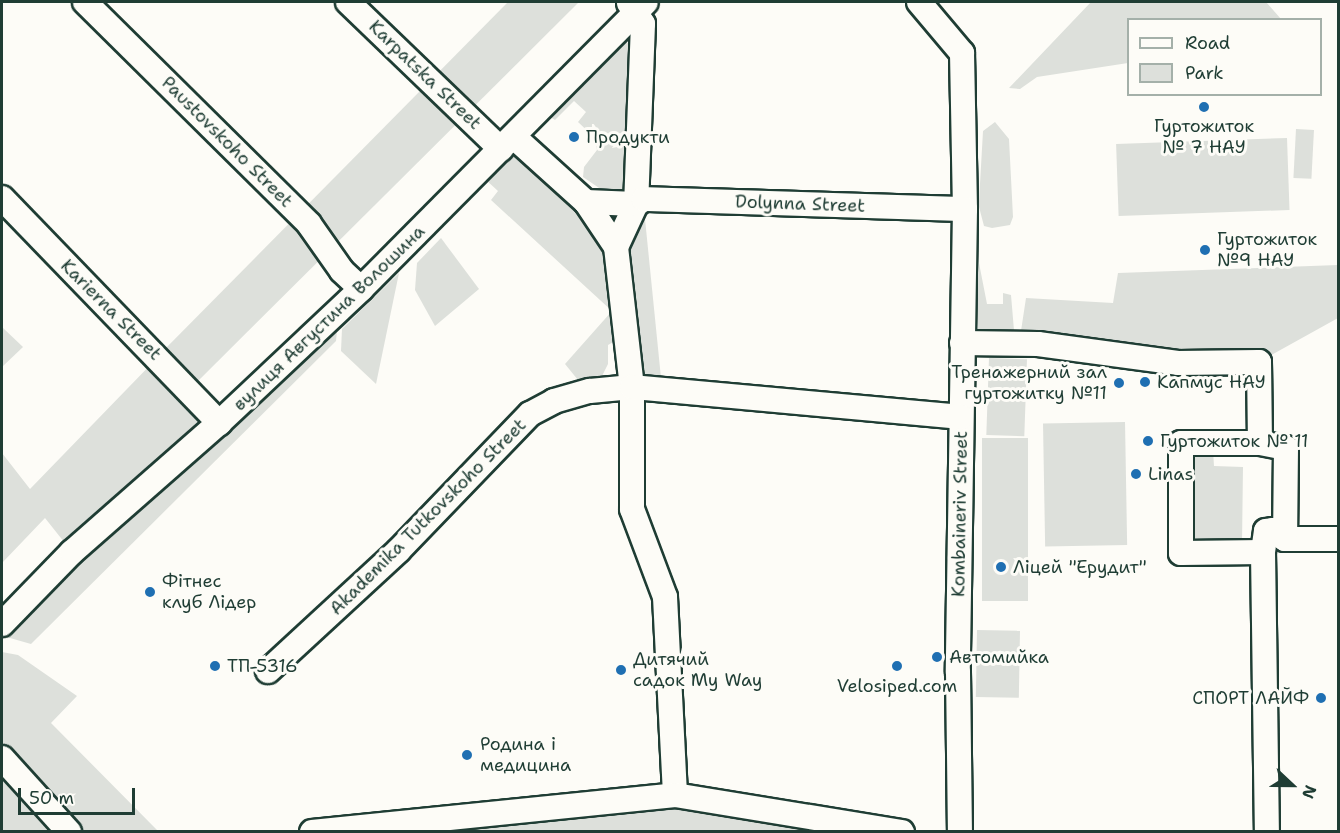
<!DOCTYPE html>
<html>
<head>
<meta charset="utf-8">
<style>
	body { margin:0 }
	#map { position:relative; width:1340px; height:833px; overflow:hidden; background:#fdfcf7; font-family:"Shantell Sans",sans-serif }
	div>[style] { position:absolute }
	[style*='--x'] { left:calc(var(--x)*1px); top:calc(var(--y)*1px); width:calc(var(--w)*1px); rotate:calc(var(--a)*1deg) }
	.green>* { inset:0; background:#dde0db; transform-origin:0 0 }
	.roads { filter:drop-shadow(2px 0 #1f3d34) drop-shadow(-2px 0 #1f3d34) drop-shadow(0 2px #1f3d34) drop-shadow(0 -2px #1f3d34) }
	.minor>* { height:24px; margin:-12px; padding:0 12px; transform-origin:12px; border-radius:12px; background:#fdfcf7 }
	.dots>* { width:16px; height:16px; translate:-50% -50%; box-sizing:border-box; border:3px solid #fdfcf7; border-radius:50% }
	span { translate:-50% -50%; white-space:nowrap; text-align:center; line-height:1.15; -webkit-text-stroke:6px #fdfcf7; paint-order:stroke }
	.street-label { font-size:18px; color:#1f3d34 }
	.poi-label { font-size:18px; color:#1f3d34 }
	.left { translate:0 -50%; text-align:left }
	.right { translate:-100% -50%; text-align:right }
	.frame { position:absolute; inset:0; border:3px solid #1f3d34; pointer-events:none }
	.legend { position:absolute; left:1127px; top:18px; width:195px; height:78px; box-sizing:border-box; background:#fdfcf7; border:2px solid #a4b0a9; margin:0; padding:8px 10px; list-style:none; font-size:18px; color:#1f3d34 }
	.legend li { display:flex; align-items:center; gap:12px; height:30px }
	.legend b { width:30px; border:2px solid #a4b0a9 }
	.north { position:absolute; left:1262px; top:755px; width:60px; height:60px; -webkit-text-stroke:4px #fdfcf7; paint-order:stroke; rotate:112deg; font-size:16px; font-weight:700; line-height:24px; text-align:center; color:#1f3d34 }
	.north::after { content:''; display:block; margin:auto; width:21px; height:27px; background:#1f3d34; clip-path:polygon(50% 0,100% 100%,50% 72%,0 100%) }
	.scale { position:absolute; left:18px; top:788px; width:117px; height:27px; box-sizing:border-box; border:3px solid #1f3d34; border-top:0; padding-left:8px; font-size:18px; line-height:21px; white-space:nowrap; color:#1f3d34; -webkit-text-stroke:4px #fdfcf7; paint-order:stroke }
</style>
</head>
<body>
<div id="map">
	<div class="green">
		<i style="clip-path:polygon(508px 2px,579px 2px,193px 386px,160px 354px)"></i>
		<i style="clip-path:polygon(1091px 2px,1266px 2px,1281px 19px,1128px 20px,1128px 63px,1037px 77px,1020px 89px,1009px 88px)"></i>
		<i style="clip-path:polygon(621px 36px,635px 51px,627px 189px,605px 192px,583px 177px,584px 167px,597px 150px,594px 137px,578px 122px,586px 112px,574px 101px,555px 120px,547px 115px)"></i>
		<i style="clip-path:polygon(995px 122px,1009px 139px,1013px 217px,1010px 225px,992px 228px,984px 226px,979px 207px,979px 263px,987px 304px,1003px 304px,1003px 293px,1011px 295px,1015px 342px,968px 334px,970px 161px,978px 160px,979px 201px,983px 131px)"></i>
		<i style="left:1296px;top:129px;width:18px;height:49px;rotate:3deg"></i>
		<i style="left:1287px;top:138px;width:72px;height:171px;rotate:88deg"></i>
		<i style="clip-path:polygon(517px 154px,558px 181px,609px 256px,605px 267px,616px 291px,615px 341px,608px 345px,608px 364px,602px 376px,588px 383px,578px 380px,565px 364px,612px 311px,491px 200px,498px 191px,486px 180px)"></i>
		<i style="clip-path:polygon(644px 209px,661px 378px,648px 377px,640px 368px,627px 243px)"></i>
		<i style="clip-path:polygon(441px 238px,479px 289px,435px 326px,415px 290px,417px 263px)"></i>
		<i style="clip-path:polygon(1338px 265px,1338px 318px,1259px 362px,1019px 344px,1026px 298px,1113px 303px,1118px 273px)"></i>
		<i style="clip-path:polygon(399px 273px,376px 384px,341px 351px,342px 329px)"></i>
		<i style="clip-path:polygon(338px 320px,336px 341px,31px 644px,3px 636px)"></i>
		<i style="clip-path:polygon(2px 327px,23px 347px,2px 367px)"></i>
		<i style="clip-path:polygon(158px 357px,219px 423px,72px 552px,45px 518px,2px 563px,2px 453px,30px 489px)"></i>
		<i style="left:989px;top:358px;width:38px;height:77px;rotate:2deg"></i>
		<i style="left:1125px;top:422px;width:123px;height:82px;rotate:89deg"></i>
		<i style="left:982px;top:438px;width:46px;height:163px"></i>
		<i style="clip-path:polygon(1187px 449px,1213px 450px,1214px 466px,1243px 467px,1242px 544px,1187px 547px)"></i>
		<i style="left:977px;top:630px;width:43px;height:67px;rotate:1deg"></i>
		<i style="clip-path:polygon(2px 652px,18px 655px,77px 696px,51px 723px,158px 831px,84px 831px,2px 745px)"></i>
		<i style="clip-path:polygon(2px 780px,48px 831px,2px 831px)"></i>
		<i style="clip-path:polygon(651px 797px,857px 832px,304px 832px)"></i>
	</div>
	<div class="roads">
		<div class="minor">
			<i style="--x:85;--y:2;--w:315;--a:44.7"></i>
			<i style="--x:309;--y:224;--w:57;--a:54.9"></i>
			<i style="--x:342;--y:271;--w:26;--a:43"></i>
			<i style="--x:348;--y:2;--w:212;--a:43.9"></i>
			<i style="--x:919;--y:2;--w:67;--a:49.9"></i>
			<i style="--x:962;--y:53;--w:156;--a:88.9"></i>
			<i style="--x:965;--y:209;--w:463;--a:90.9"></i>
			<i style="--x:958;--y:672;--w:160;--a:89.3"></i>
			<i style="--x:629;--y:3;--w:25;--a:56"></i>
			<i style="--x:643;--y:24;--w:180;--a:92.2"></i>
			<i style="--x:636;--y:204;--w:47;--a:114.9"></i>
			<i style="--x:616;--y:247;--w:141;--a:83.5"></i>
			<i style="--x:632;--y:387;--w:122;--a:90"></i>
			<i style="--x:632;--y:509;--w:94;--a:69.4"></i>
			<i style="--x:665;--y:597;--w:198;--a:87.1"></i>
			<i style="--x:514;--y:137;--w:97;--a:42.1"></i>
			<i style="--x:586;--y:202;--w:54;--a:56.3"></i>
			<i style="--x:2;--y:198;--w:313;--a:46"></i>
			<i style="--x:586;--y:202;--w:50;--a:2.3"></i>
			<i style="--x:636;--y:204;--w:9;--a:-32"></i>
			<i style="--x:644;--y:199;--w:321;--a:1.8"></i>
			<i style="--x:962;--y:343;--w:76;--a:0.8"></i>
			<i style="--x:1038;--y:344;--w:141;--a:7.7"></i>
			<i style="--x:1178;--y:363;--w:81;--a:-0.7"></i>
			<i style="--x:1259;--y:362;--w:81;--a:89.3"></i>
			<i style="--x:1260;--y:443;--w:26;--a:11"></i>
			<i style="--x:1286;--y:448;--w:91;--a:90.6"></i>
			<i style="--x:1285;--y:539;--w:53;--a:0"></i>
			<i style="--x:1260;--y:443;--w:79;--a:180"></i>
			<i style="--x:1181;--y:443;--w:110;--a:90"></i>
			<i style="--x:1181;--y:553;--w:82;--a:-0.7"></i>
			<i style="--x:1263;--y:552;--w:280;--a:89.2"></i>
			<i style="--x:1263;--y:552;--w:21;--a:-82"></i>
			<i style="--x:1266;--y:531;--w:7;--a:-8"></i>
			<i style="--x:1273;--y:530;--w:15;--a:37"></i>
			<i style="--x:2;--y:624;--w:100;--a:-45.8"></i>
			<i style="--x:72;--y:552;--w:196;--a:-41.3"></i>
			<i style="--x:219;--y:423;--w:195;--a:-43.3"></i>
			<i style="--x:361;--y:289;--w:404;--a:-45.2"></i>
			<i style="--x:268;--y:671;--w:177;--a:-42.7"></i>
			<i style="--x:398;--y:551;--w:190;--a:-46.1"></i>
			<i style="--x:530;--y:414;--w:27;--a:-28"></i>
			<i style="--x:554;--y:401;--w:37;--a:-16"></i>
			<i style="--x:590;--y:391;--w:42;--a:-5.4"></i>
			<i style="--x:632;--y:387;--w:330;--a:5.2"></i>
			<i style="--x:2;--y:758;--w:100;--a:47.8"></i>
			<i style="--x:312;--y:832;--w:365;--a:-5.8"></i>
			<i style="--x:675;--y:795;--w:230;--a:9.3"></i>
		</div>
	</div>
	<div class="dots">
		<i style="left:1204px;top:107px;background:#1f6fb2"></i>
		<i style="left:574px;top:137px;background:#1f6fb2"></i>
		<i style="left:1205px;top:250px;background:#1f6fb2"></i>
		<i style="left:1145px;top:382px;background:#1f6fb2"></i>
		<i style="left:1119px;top:383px;background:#1f6fb2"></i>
		<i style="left:1148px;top:441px;background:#1f6fb2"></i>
		<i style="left:1136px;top:474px;background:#1f6fb2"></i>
		<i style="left:1001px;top:567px;background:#1f6fb2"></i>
		<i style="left:150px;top:592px;background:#1f6fb2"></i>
		<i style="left:937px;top:657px;background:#1f6fb2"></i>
		<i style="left:215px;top:666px;background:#1f6fb2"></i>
		<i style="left:897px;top:666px;background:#1f6fb2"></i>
		<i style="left:621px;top:670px;background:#1f6fb2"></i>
		<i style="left:1321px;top:698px;background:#1f6fb2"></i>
		<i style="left:467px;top:755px;background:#1f6fb2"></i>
	</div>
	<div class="street-label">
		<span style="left:425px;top:75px;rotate:44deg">Karpatska Street</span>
		<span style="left:227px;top:142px;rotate:45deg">Paustovskoho Street</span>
		<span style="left:800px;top:204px;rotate:2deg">Dolynna Street</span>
		<span style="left:111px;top:310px;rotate:45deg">Karierna Street</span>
		<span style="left:329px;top:318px;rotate:-44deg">вулиця Августина Волошина</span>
		<span style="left:960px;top:514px;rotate:-89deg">Kombaineriv Street</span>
		<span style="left:428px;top:517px;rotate:-45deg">Akademika Tutkovskoho Street</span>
	</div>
	<div class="poi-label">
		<span style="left:1204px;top:137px">Гуртожиток<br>№ 7 НАУ</span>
		<span class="left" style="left:586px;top:137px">Продукти</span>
		<span class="left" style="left:1217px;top:250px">Гуртожиток<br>№9 НАУ</span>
		<span class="right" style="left:1107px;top:383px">Тренажерний зал<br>гуртожитку №11</span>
		<span class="left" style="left:1157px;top:382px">Капмус НАУ</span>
		<span class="left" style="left:1160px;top:441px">Гуртожиток № 11</span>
		<span class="left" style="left:1148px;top:474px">Linas</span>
		<span class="left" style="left:1013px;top:567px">Ліцей "Ерудит"</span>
		<span class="left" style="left:162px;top:592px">Фітнес<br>клуб Лідер</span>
		<span class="left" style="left:949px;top:657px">Автомийка</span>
		<span class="left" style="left:633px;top:670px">Дитячий<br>садок My Way</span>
		<span class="left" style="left:227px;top:666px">ТП-5316</span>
		<span style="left:897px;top:686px">Velosiped.com</span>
		<span class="right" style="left:1309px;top:698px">СПОРТ ЛАЙФ</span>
		<span class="left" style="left:480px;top:755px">Родина і<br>медицина</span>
	</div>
	<div class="frame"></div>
	<ul class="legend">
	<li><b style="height:8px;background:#fdfcf7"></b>Road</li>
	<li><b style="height:16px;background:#dde0db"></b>Park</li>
	</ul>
	<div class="north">N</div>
	<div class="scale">50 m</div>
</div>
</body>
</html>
